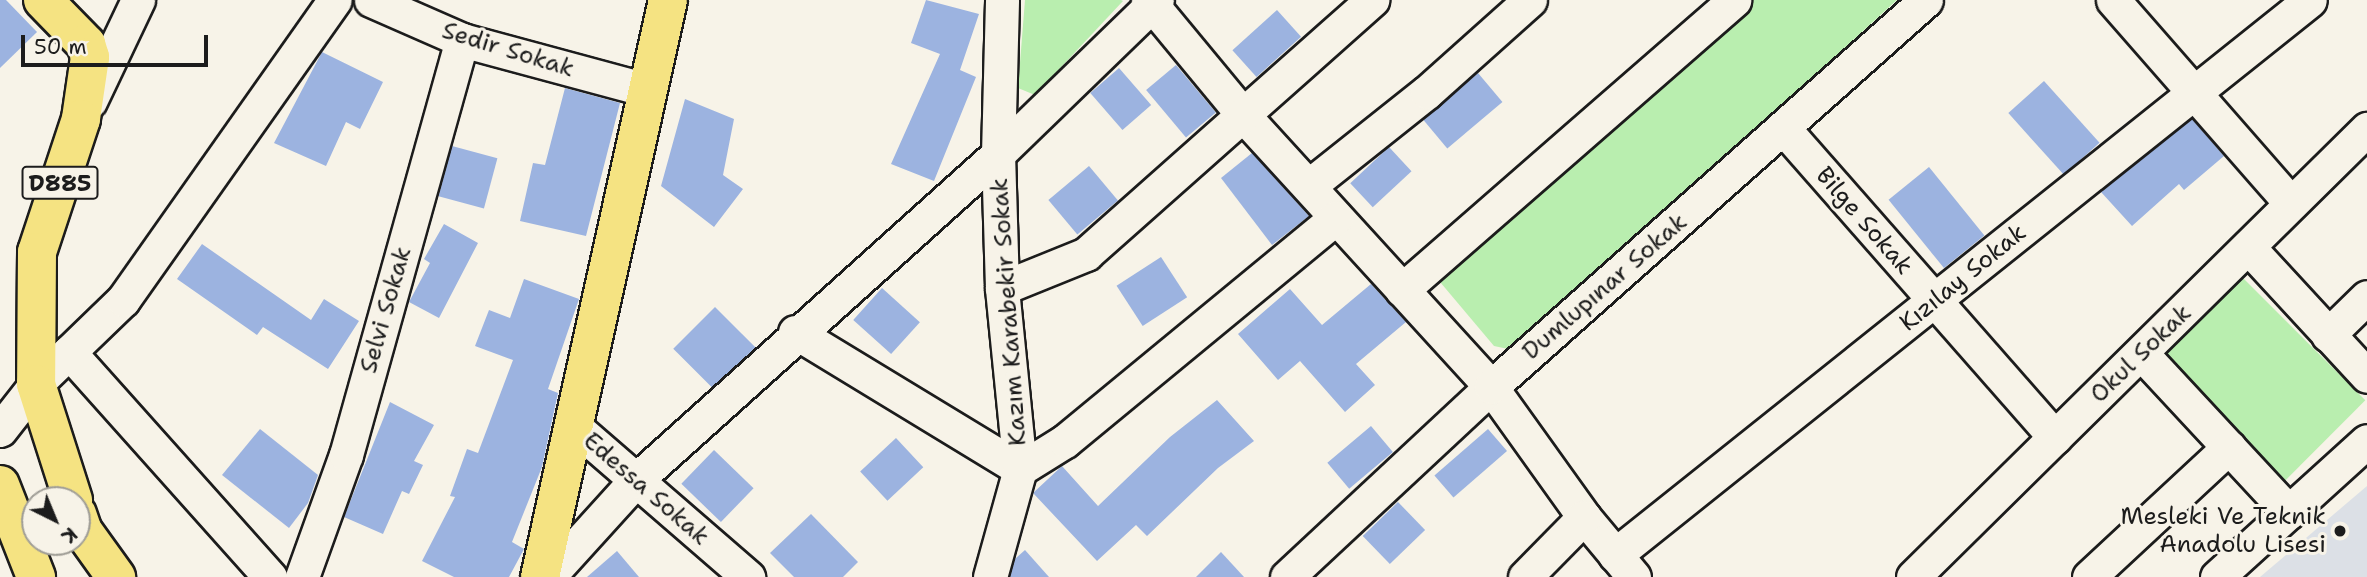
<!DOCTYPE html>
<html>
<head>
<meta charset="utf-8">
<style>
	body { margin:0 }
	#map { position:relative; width:2367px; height:577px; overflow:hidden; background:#f7f3e8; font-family:"Shantell Sans",sans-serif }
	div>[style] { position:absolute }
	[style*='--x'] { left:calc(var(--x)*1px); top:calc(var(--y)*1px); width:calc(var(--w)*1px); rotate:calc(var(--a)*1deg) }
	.built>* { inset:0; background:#dce0e6 }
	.green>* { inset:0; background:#b9eeaf; transform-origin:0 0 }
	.building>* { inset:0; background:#9cb3e0; transform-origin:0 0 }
	.roads { filter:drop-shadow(2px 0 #1c1c1c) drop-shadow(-2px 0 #1c1c1c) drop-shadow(0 2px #1c1c1c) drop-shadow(0 -2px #1c1c1c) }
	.minor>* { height:33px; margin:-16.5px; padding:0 16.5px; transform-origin:16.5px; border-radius:16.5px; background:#f7f3e8 }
	.major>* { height:38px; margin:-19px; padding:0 19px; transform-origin:19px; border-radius:19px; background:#f5e382 }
	.dots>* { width:19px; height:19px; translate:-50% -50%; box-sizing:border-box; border:4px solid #f7f3e8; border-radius:50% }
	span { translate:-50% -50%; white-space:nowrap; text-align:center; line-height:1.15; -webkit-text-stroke:6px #f7f3e8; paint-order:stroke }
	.shield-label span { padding:2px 5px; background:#f7f3e8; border:2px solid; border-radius:5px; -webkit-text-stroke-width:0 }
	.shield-label { font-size:23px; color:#1c1c1c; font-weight:700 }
	.street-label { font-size:24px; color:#1c1c1c }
	.poi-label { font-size:24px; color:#1c1c1c }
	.right { translate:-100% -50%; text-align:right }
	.north { position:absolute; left:21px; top:486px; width:70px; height:70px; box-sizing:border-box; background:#f7f3e8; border:2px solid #9f9d96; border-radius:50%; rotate:137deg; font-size:19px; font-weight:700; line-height:28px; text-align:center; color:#1c1c1c }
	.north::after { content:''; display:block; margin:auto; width:24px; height:32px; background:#1c1c1c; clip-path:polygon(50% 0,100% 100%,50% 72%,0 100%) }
	.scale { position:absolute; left:21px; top:35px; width:187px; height:32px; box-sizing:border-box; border:4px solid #1c1c1c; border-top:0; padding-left:9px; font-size:21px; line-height:24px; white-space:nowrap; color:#1c1c1c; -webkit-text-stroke:5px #f7f3e8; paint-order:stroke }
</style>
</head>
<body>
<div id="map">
	<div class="built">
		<i style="clip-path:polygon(2367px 486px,2367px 577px,2260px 577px)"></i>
	</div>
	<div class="green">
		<i style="clip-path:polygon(1025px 0,1121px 0,1123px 1px,1035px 95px,1018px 88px)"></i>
		<i style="clip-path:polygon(1750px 0,1897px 0,1513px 350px,1494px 346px,1435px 276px)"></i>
		<i style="left:2243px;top:278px;width:173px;height:115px;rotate:45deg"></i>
	</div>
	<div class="building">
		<i style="clip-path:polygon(0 0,6px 0,37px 32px,0 68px)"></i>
		<i style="clip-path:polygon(926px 0,979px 14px,960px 70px,976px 77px,934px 181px,891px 164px,940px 54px,911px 43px)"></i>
		<i style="left:1277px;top:10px;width:36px;height:60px;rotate:48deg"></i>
		<i style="clip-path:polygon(322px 52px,383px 82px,360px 129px,346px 122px,326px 166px,274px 143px)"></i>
		<i style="left:1176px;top:65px;width:62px;height:39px;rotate:50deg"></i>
		<i style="left:1119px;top:68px;width:49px;height:38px;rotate:49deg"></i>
		<i style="left:1478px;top:73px;width:38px;height:72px;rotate:50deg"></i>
		<i style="left:2044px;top:81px;width:83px;height:48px;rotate:48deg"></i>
		<i style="clip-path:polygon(565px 88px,620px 103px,586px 236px,520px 221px,533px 163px,545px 165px)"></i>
		<i style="clip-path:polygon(685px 99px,734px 119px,723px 175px,743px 189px,714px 227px,661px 186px)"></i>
		<i style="clip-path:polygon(2192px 119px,2224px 156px,2184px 190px,2179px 184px,2132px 226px,2101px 192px)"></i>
		<i style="left:452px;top:146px;width:47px;height:52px;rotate:15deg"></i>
		<i style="left:1389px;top:147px;width:33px;height:53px;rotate:47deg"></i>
		<i style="clip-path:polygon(1252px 153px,1309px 216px,1272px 245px,1221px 178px)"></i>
		<i style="left:1089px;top:166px;width:45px;height:53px;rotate:50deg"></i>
		<i style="left:1929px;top:167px;width:88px;height:52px;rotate:51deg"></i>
		<i style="clip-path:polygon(444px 224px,478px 243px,439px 318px,409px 302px,430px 263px,424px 259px)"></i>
		<i style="clip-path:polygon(202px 244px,311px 320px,324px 299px,359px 321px,328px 369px,263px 327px,257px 335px,177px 279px)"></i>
		<i style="left:1161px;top:257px;width:48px;height:53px;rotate:57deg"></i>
		<i style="clip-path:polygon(524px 279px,579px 299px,548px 389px,558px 393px,542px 467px,512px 542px,524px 549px,509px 577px,454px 577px,422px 561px,455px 497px,450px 496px,467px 449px,478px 453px,513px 360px,475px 346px,489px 310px,510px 318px)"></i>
		<i style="clip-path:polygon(1371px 284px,1406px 322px,1356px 364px,1375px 385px,1345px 412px,1300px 361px,1278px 380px,1238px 334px,1290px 289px,1322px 325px)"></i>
		<i style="left:882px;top:288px;width:51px;height:43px;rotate:42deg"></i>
		<i style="left:715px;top:307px;width:57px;height:59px;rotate:45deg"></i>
		<i style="clip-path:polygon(1217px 400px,1254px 441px,1218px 468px,1147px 536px,1136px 525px,1097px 561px,1033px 493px,1062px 466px,1098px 506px,1170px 437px)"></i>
		<i style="clip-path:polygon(390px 402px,434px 425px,414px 461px,423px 465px,409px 494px,402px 491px,383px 534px,344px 517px)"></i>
		<i style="left:1371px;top:426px;width:34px;height:57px;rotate:50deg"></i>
		<i style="clip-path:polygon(260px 429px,318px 475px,308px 503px,289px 528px,222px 475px)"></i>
		<i style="left:1488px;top:429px;width:29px;height:71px;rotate:49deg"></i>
		<i style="left:896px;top:438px;width:40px;height:49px;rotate:47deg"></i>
		<i style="left:714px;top:450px;width:55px;height:47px;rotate:44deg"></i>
		<i style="left:1398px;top:502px;width:39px;height:49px;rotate:46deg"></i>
		<i style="clip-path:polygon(811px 514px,858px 562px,843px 577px,794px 577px,770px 553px)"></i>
		<i style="clip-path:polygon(1025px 550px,1049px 577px,1010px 577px,1015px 559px)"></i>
		<i style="clip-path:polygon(617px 551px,639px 577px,587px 577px)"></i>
		<i style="clip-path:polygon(1221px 552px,1244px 577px,1196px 577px)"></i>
	</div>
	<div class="roads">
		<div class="minor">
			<i style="--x:371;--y:0;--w:99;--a:23.7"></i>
			<i style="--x:462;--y:40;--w:192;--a:15.1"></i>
			<i style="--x:1148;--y:0;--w:149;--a:50.4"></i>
			<i style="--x:1243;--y:115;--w:368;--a:47.6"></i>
			<i style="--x:1491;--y:387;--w:160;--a:54.4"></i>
			<i style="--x:1584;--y:517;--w:78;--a:50.2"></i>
			<i style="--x:2113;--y:0;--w:270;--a:48.8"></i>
			<i style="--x:90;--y:101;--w:112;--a:-64.6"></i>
			<i style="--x:1785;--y:130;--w:409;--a:48.7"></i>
			<i style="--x:1310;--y:185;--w:149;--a:-38.5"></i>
			<i style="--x:1427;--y:92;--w:138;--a:-41.8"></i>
			<i style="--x:2249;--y:248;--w:174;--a:47.3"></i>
			<i style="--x:1002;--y:288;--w:91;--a:-22"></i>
			<i style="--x:1086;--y:254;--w:383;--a:-41.6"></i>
			<i style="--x:1402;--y:290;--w:441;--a:-41.1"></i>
			<i style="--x:795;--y:332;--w:263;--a:31.3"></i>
			<i style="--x:1020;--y:469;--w:53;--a:-31.9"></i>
			<i style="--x:1065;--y:441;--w:351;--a:-39.5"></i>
			<i style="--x:2328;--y:335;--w:54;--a:-44.3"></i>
			<i style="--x:69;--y:352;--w:302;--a:48.2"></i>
			<i style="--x:2142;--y:354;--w:216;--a:47.1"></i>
			<i style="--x:576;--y:428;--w:228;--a:40.9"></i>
			<i style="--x:0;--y:430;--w:58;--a:-52"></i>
			<i style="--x:36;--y:384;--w:121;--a:-44"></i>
			<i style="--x:123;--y:300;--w:367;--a:-54.8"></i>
			<i style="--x:1615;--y:555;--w:889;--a:-38.61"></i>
			<i style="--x:302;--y:577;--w:130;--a:-70.2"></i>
			<i style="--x:346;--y:455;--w:431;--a:-74.4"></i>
			<i style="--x:548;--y:577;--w:130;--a:-47.8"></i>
			<i style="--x:635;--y:481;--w:489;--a:-42"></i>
			<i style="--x:998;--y:154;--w:221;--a:-44.1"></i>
			<i style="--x:990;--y:577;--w:112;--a:-74.5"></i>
			<i style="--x:1020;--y:469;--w:182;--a:-95.7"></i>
			<i style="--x:1002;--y:288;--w:134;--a:-91.7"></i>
			<i style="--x:998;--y:154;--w:154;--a:-88.5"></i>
			<i style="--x:1287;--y:577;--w:279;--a:-43"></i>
			<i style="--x:1491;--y:387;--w:582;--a:-41.66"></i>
			<i style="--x:1525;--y:577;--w:84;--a:-45.5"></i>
			<i style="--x:1913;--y:577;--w:638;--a:-44.62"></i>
			<i style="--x:2089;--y:577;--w:191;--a:-42.9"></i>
			<i style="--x:2217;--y:577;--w:202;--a:-42.2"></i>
		</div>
		<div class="major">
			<i style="--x:43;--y:0;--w:62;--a:45.7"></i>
			<i style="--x:86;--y:44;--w:14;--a:73"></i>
			<i style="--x:90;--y:57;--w:63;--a:98.3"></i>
			<i style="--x:81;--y:119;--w:140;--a:108.3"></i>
			<i style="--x:37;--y:252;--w:132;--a:90.4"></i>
			<i style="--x:36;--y:384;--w:122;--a:72.3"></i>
			<i style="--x:0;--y:485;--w:99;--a:68.6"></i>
			<i style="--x:77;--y:514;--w:18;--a:71"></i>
			<i style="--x:83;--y:531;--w:57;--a:54.3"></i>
			<i style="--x:540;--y:577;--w:591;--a:-77.49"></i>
		</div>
	</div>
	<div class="dots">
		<i style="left:2340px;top:531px;background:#1c1c1c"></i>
	</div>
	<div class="shield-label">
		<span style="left:60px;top:183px">D885</span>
	</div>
	<div class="street-label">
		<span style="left:508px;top:50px;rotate:17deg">Sedir Sokak</span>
		<span style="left:1864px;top:221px;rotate:49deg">Bilge Sokak</span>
		<span style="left:1963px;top:278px;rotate:-39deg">Kızılay Sokak</span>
		<span style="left:1605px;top:287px;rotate:-41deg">Dumlupınar Sokak</span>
		<span style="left:386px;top:310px;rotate:-74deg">Selvi Sokak</span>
		<span style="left:1009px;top:312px;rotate:-94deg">Kazım Karabekir Sokak</span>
		<span style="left:2141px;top:354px;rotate:-44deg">Okul Sokak</span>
		<span style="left:646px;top:489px;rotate:41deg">Edessa Sokak</span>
	</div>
	<div class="poi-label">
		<span class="right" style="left:2326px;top:531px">Mesleki Ve Teknik<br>Anadolu Lisesi</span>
	</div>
	<div class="north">K</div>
	<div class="scale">50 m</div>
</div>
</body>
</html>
